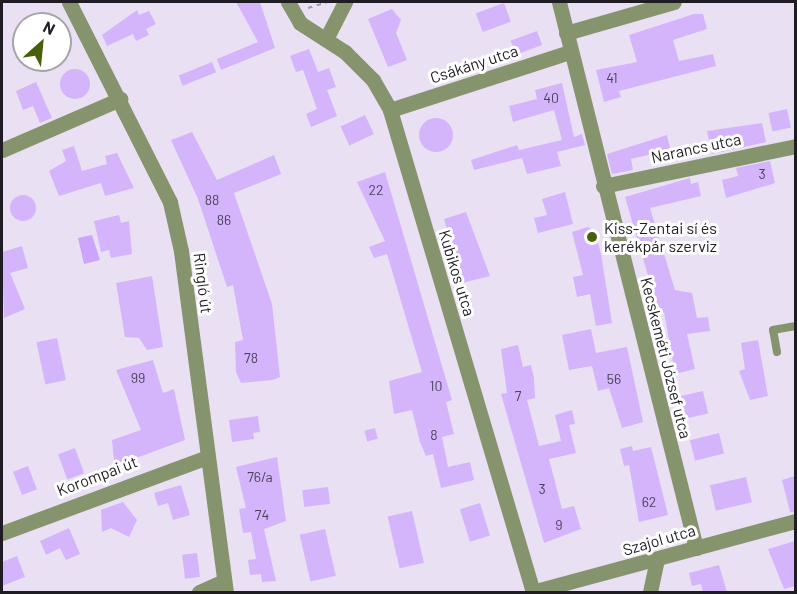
<!DOCTYPE html>
<html>
<head>
<meta charset="utf-8">
<style>
	body { margin:0 }
	#map { position:relative; width:797px; height:594px; overflow:hidden; background:#e9e0f4; font-family:Barlow,sans-serif }
	div>[style] { position:absolute }
	[style*='--x'] { left:calc(var(--x)*1px); top:calc(var(--y)*1px); width:calc(var(--w)*1px); rotate:calc(var(--a)*1deg) }
	.water>* { inset:0; background:#cca4fb }
	.building>* { inset:0; background:#d4b5fb; transform-origin:0 0 }
	.round { border-radius:50% }
	.path>* { height:2px; margin-top:-1px; transform-origin:0; background:repeating-linear-gradient(90deg,#a099a8 0 4.5px,transparent 0 9px) }
	.lane>* { height:8px; margin:-4px; padding:0 4px; transform-origin:4px; border-radius:4px; background:#85946d }
	.street>* { height:15px; margin:-7.5px; padding:0 7.5px; transform-origin:7.5px; border-radius:7.5px; background:#85946d }
	.dots>* { width:16px; height:16px; translate:-50% -50%; box-sizing:border-box; border:3px solid #fff; border-radius:50% }
	span { translate:-50% -50%; white-space:nowrap; text-align:center; line-height:1.15; -webkit-text-stroke:6px #fff; paint-order:stroke }
	.number-label { font-size:14px; color:#4c4259 }
	.number-label span { -webkit-text-stroke-width:0 }
	.street-label { font-size:16px; color:#1f1c23 }
	.poi-label { font-size:16px; color:#1f1c23 }
	.left { translate:0 -50%; text-align:left }
	.frame { position:absolute; inset:0; border:3px solid #1f1c23; pointer-events:none }
	.north { position:absolute; left:12px; top:12px; width:60px; height:60px; box-sizing:border-box; background:#fff; border:2px solid #a5a4a7; border-radius:50%; rotate:27deg; font-size:16px; font-weight:700; line-height:24px; text-align:center; color:#1f1c23 }
	.north::after { content:''; display:block; margin:auto; width:21px; height:27px; background:#48600c; clip-path:polygon(50% 0,100% 100%,50% 72%,0 100%) }
</style>
</head>
<body>
<div id="map">
	<div class="water">
		<i style="clip-path:polygon(92px 235px,100px 260px,84px 264px,78px 238px)"></i>
	</div>
	<div class="building">
		<i style="clip-path:polygon(236px 2px,260px 2px,275px 48px,221px 70px,217px 59px,258px 42px)"></i>
		<i style="left:504px;top:3px;width:20px;height:30px;rotate:70deg"></i>
		<i style="clip-path:polygon(392px 9px,401px 20px,396px 33px,407px 60px,388px 67px,368px 19px)"></i>
		<i style="clip-path:polygon(137px 10px,139px 15px,149px 11px,156px 24px,146px 29px,149px 35px,136px 41px,133px 34px,107px 46px,102px 35px)"></i>
		<i style="clip-path:polygon(694px 14px,703px 14px,707px 29px,673px 40px,679px 61px,713px 54px,716px 66px,619px 91px,621px 97px,604px 102px,596px 70px,637px 62px,629px 35px)"></i>
		<i style="left:537px;top:31px;width:15px;height:28px;rotate:70deg"></i>
		<i style="clip-path:polygon(309px 49px,318px 72px,329px 68px,336px 87px,327px 90px,337px 116px,311px 127px,306px 114px,317px 109px,303px 70px,296px 72px,290px 56px)"></i>
		<i style="left:212px;top:62px;width:11px;height:36px;rotate:68deg"></i>
		<i class="round" style="left:60px;top:69px;width:30px;height:30px"></i>
		<i style="clip-path:polygon(36px 82px,52px 118px,40px 123px,33px 106px,23px 110px,16px 91px)"></i>
		<i style="clip-path:polygon(562px 83px,574px 137px,582px 134px,585px 145px,557px 152px,561px 166px,527px 174px,522px 158px,474px 170px,471px 160px,517px 145px,522px 157px,519px 150px,562px 140px,554px 110px,513px 122px,509px 106px,537px 99px,535px 90px)"></i>
		<i style="left:787px;top:109px;width:19px;height:19px;rotate:78deg"></i>
		<i style="left:365px;top:115px;width:21px;height:27px;rotate:65deg"></i>
		<i class="round" style="left:419px;top:118px;width:34px;height:34px"></i>
		<i style="clip-path:polygon(762px 123px,766px 142px,712px 154px,707px 131px)"></i>
		<i style="clip-path:polygon(192px 132px,217px 180px,274px 155px,281px 174px,234px 193px,272px 304px,280px 377px,273px 380px,241px 383px,236px 372px,235px 342px,243px 340px,233px 285px,227px 287px,198px 199px,171px 140px)"></i>
		<i style="clip-path:polygon(667px 135px,673px 161px,660px 164px,657px 153px,631px 159px,633px 170px,612px 174px,607px 154px)"></i>
		<i style="clip-path:polygon(74px 146px,82px 171px,107px 164px,105px 156px,117px 153px,134px 188px,105px 196px,101px 183px,59px 196px,49px 171px,66px 161px,62px 150px)"></i>
		<i style="clip-path:polygon(770px 161px,775px 183px,726px 198px,722px 180px,738px 176px,736px 168px)"></i>
		<i style="clip-path:polygon(385px 172px,452px 400px,446px 402px,454px 434px,442px 437px,448px 467px,470px 462px,474px 480px,441px 488px,433px 454px,426px 456px,420px 442px,412px 410px,394px 414px,389px 381px,422px 372px,387px 254px,374px 258px,369px 247px,385px 241px,357px 182px)"></i>
		<i style="clip-path:polygon(690px 178px,691px 184px,698px 182px,701px 196px,650px 208px,675px 290px,692px 293px,697px 318px,708px 317px,710px 331px,687px 334px,695px 369px,675px 374px,664px 312px,659px 313px,625px 197px)"></i>
		<i style="clip-path:polygon(565px 192px,573px 224px,538px 233px,534px 218px,547px 215px,542px 199px)"></i>
		<i class="round" style="left:10px;top:195px;width:26px;height:26px"></i>
		<i style="clip-path:polygon(466px 212px,490px 276px,462px 283px,444px 219px)"></i>
		<i style="clip-path:polygon(119px 215px,121px 223px,129px 221px,132px 254px,111px 258px,109px 250px,101px 252px,94px 221px)"></i>
		<i style="clip-path:polygon(588px 227px,595px 231px,601px 254px,612px 323px,596px 326px,590px 294px,577px 297px,573px 277px,583px 275px,572px 232px)"></i>
		<i style="clip-path:polygon(22px 246px,28px 268px,10px 273px,25px 309px,4px 318px,2px 252px)"></i>
		<i style="clip-path:polygon(152px 276px,163px 347px,147px 350px,139px 338px,125px 337px,116px 283px)"></i>
		<i style="clip-path:polygon(591px 329px,596px 353px,627px 347px,643px 422px,622px 428px,609px 388px,598px 391px,592px 366px,569px 370px,562px 335px)"></i>
		<i style="left:57px;top:338px;width:43px;height:21px;rotate:78deg"></i>
		<i style="clip-path:polygon(758px 340px,768px 396px,750px 400px,739px 371px,745px 369px,741px 343px)"></i>
		<i style="clip-path:polygon(518px 345px,523px 367px,531px 365px,534px 378px,535px 398px,527px 400px,539px 446px,561px 441px,555px 415px,572px 410px,575px 424px,569px 425px,576px 453px,549px 459px,562px 509px,574px 506px,581px 529px,544px 543px,501px 394px,507px 393px,501px 349px)"></i>
		<i style="clip-path:polygon(153px 360px,163px 393px,174px 389px,185px 440px,120px 464px,114px 461px,112px 440px,141px 430px,116px 370px)"></i>
		<i style="left:703px;top:391px;width:23px;height:25px;rotate:77deg"></i>
		<i style="clip-path:polygon(258px 416px,260px 432px,253px 433px,254px 439px,232px 442px,229px 420px)"></i>
		<i style="left:375px;top:428px;width:11px;height:11px;rotate:75deg"></i>
		<i style="left:719px;top:433px;width:21px;height:30px;rotate:76deg"></i>
		<i style="clip-path:polygon(632px 446px,633px 451px,651px 447px,668px 515px,639px 522px,629px 465px,624px 466px,620px 449px)"></i>
		<i style="left:75px;top:448px;width:27px;height:18px;rotate:70deg"></i>
		<i style="clip-path:polygon(277px 457px,286px 521px,264px 529px,276px 581px,262px 582px,261px 574px,250px 575px,248px 560px,256px 559px,251px 532px,243px 533px,239px 509px,246px 508px,236px 467px)"></i>
		<i style="left:28px;top:466px;width:25px;height:16px;rotate:69deg"></i>
		<i style="clip-path:polygon(795px 476px,795px 512px,790px 512px,782px 480px)"></i>
		<i style="left:746px;top:477px;width:26px;height:37px;rotate:77deg"></i>
		<i style="clip-path:polygon(181px 485px,190px 515px,173px 520px,168px 503px,158px 506px,154px 493px)"></i>
		<i style="left:328px;top:487px;width:17px;height:26px;rotate:83deg"></i>
		<i style="clip-path:polygon(123px 502px,137px 520px,129px 537px,111px 528px,102px 532px,101px 510px)"></i>
		<i style="left:480px;top:503px;width:34px;height:21px;rotate:73deg"></i>
		<i style="left:412px;top:511px;width:53px;height:25px;rotate:77deg"></i>
		<i style="clip-path:polygon(69px 528px,80px 554px,66px 560px,60px 548px,46px 555px,40px 541px)"></i>
		<i style="left:325px;top:529px;width:48px;height:26px;rotate:77deg"></i>
		<i style="clip-path:polygon(795px 541px,795px 586px,784px 589px,768px 549px)"></i>
		<i style="left:197px;top:553px;width:24px;height:15px;rotate:83deg"></i>
		<i style="clip-path:polygon(17px 556px,25px 577px,2px 586px,2px 562px)"></i>
		<i style="clip-path:polygon(719px 565px,727px 592px,703px 592px,701px 584px,692px 586px,689px 573px)"></i>
	</div>
	<div class="path">
		<i style="--x:308;--y:8;--w:21;--a:-17"></i>
	</div>
	<div class="lane">
		<i style="--x:777;--y:352;--w:22;--a:-100"></i>
		<i style="--x:773;--y:330;--w:23;--a:-10"></i>
	</div>
	<div class="street">
		<i style="--x:69;--y:2;--w:224;--a:63.2"></i>
		<i style="--x:170;--y:202;--w:50;--a:77.3"></i>
		<i style="--x:181;--y:251;--w:344;--a:82.5"></i>
		<i style="--x:288;--y:2;--w:24;--a:60"></i>
		<i style="--x:300;--y:23;--w:54;--a:32.8"></i>
		<i style="--x:345;--y:52;--w:40;--a:45"></i>
		<i style="--x:373;--y:80;--w:34;--a:60"></i>
		<i style="--x:390;--y:110;--w:503;--a:73.48"></i>
		<i style="--x:559;--y:2;--w:563;--a:75.91"></i>
		<i style="--x:566;--y:33;--w:112;--a:-16"></i>
		<i style="--x:326;--y:39;--w:42;--a:-62.8"></i>
		<i style="--x:390;--y:110;--w:189;--a:-17.9"></i>
		<i style="--x:2;--y:150;--w:129;--a:-23.4"></i>
		<i style="--x:603;--y:186;--w:197;--a:-11.7"></i>
		<i style="--x:2;--y:533;--w:219;--a:-20.3"></i>
		<i style="--x:199;--y:592;--w:27;--a:-24"></i>
		<i style="--x:532;--y:592;--w:273;--a:-15.1"></i>
		<i style="--x:650;--y:592;--w:33;--a:-78"></i>
	</div>
	<div class="dots">
		<i style="left:592px;top:237px;background:#48600c"></i>
	</div>
	<div class="number-label">
		<span style="left:612px;top:78px">41</span>
		<span style="left:551px;top:98px">40</span>
		<span style="left:762px;top:174px">3</span>
		<span style="left:376px;top:190px">22</span>
		<span style="left:212px;top:200px">88</span>
		<span style="left:224px;top:220px">86</span>
		<span style="left:251px;top:358px">78</span>
		<span style="left:138px;top:378px">99</span>
		<span style="left:614px;top:379px">56</span>
		<span style="left:436px;top:386px">10</span>
		<span style="left:518px;top:396px">7</span>
		<span style="left:434px;top:435px">8</span>
		<span style="left:260px;top:477px">76/a</span>
		<span style="left:542px;top:489px">3</span>
		<span style="left:649px;top:502px">62</span>
		<span style="left:262px;top:515px">74</span>
		<span style="left:559px;top:525px">9</span>
	</div>
	<div class="street-label">
		<span style="left:474px;top:64px;rotate:-18deg">Csákány utca</span>
		<span style="left:696px;top:148px;rotate:-12deg">Narancs utca</span>
		<span style="left:457px;top:273px;rotate:73deg">Kubikos utca</span>
		<span style="left:203px;top:283px;rotate:83deg">Ringló út</span>
		<span style="left:666px;top:358px;rotate:76deg">Kecskeméti József utca</span>
		<span style="left:97px;top:476px;rotate:-21deg">Korompai út</span>
		<span style="left:659px;top:540px;rotate:-16deg">Szajol utca</span>
	</div>
	<div class="poi-label">
		<span class="left" style="left:604px;top:237px">Kiss-Zentai sí és<br>kerékpár szerviz</span>
	</div>
	<div class="frame"></div>
	<div class="north">N</div>
</div>
</body>
</html>
